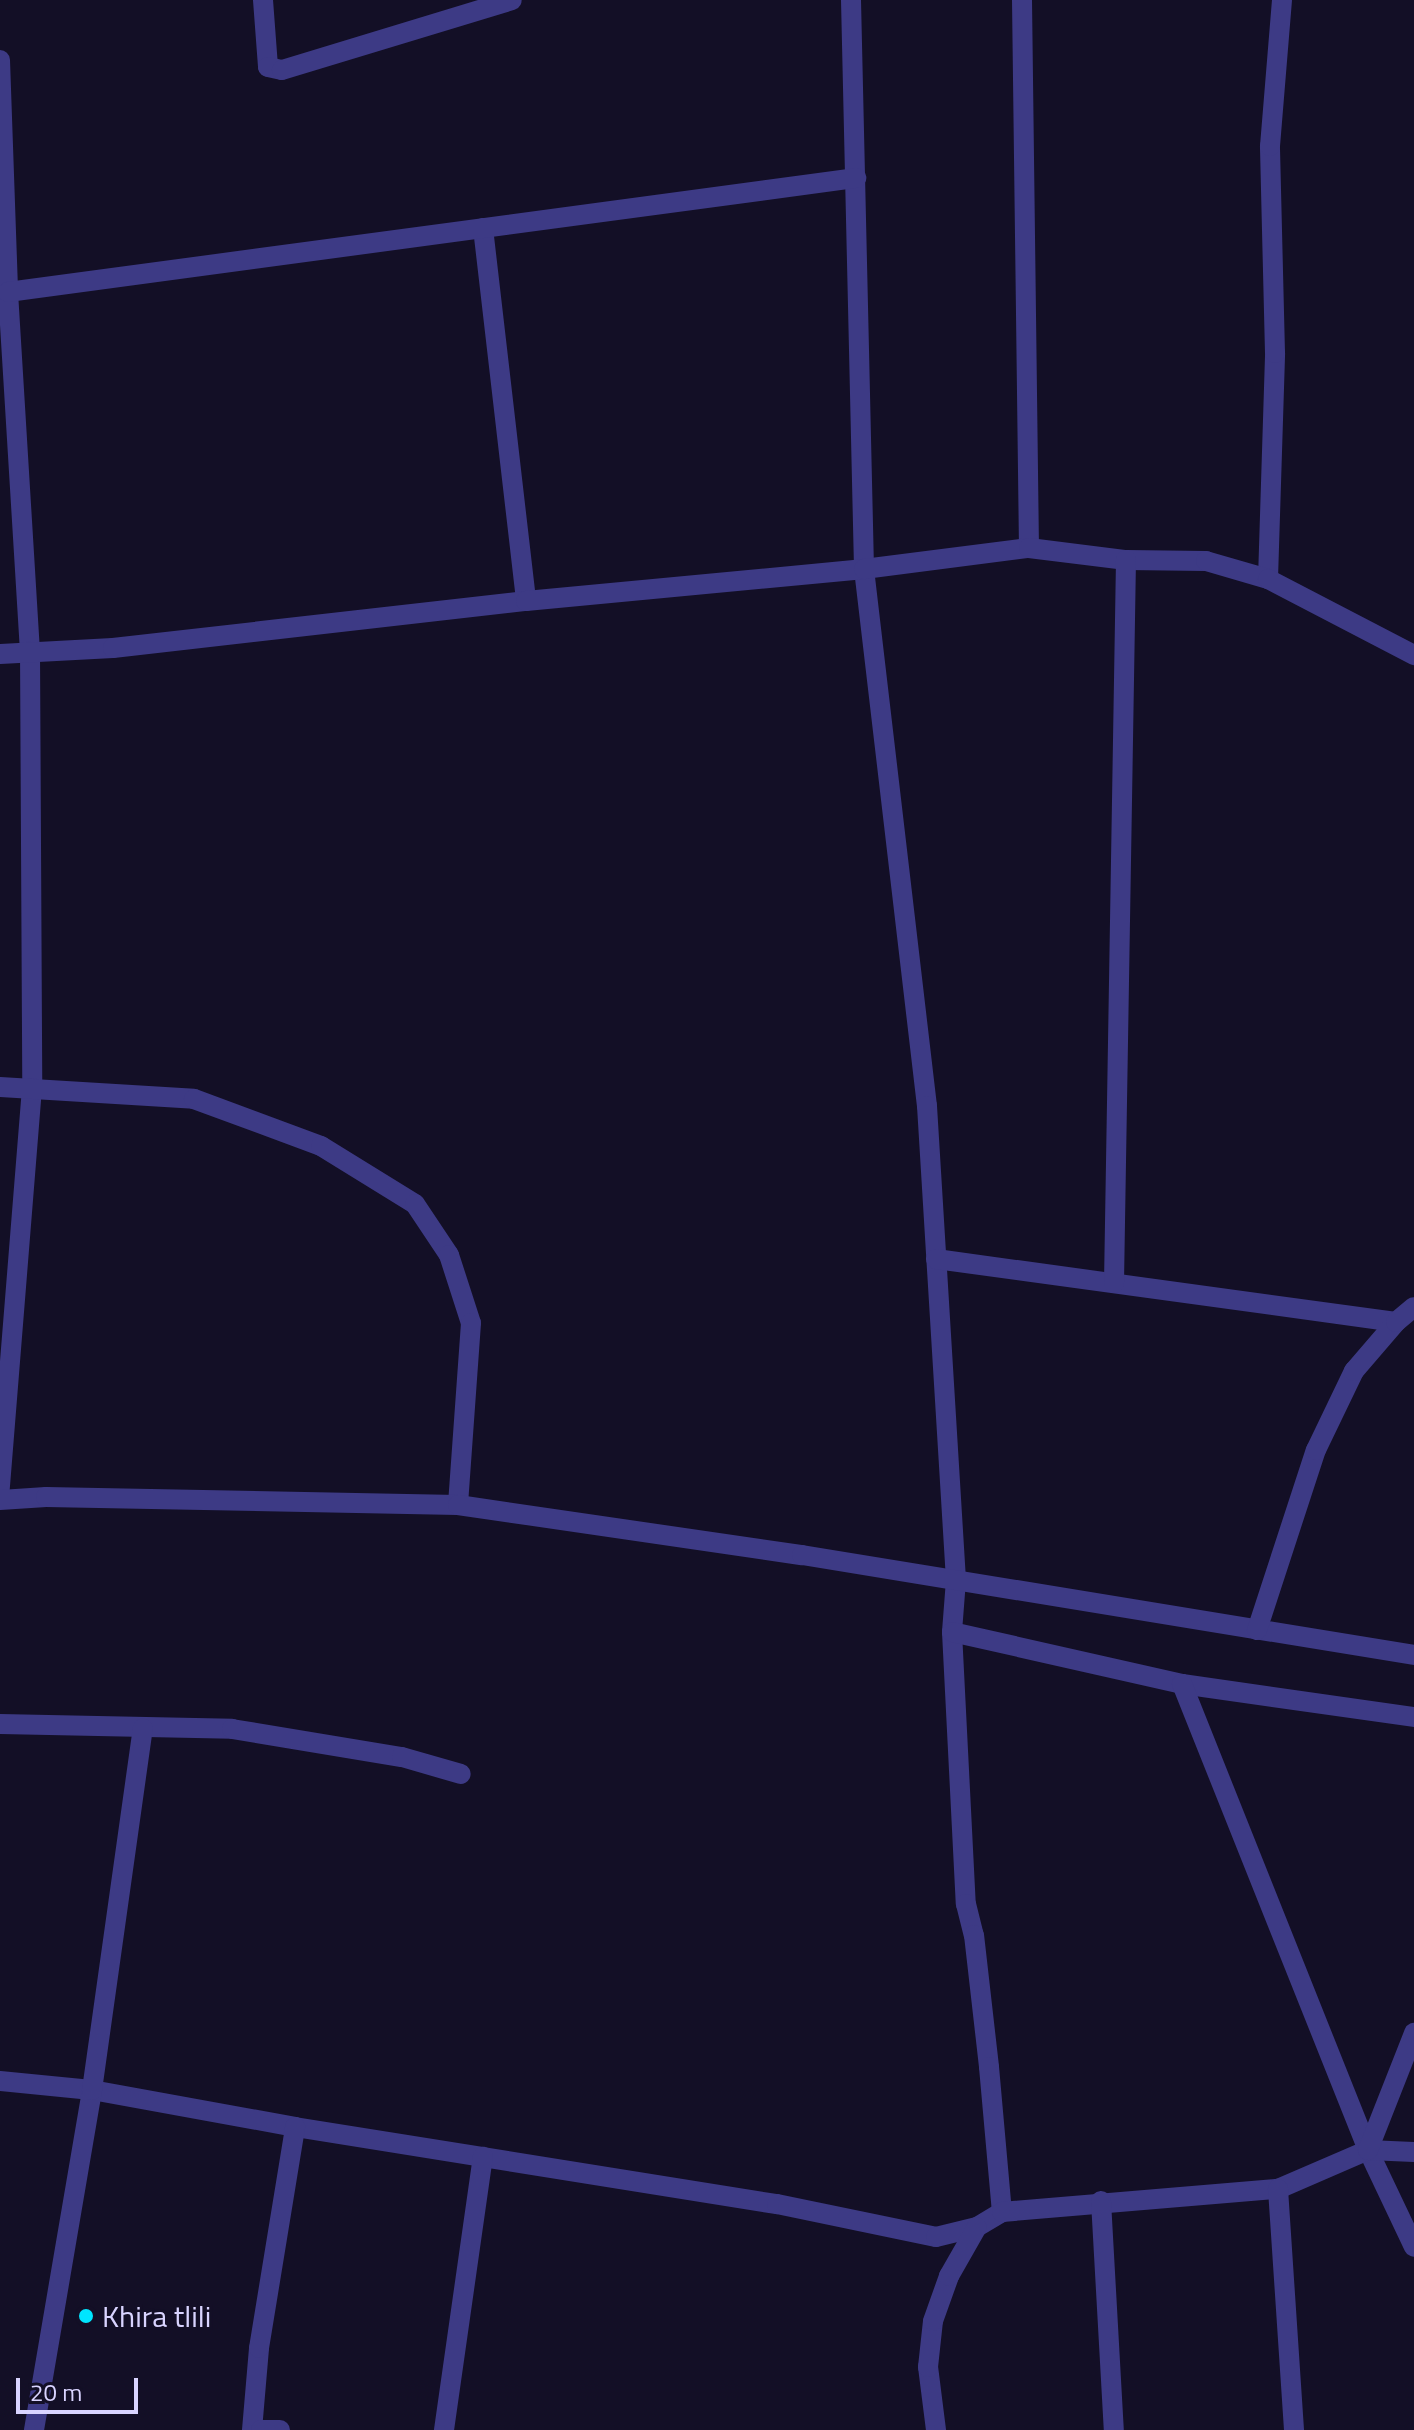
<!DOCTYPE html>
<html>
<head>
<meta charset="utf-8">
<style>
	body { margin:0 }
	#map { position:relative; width:1414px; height:2430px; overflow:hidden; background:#130f26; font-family:"Titillium Web",sans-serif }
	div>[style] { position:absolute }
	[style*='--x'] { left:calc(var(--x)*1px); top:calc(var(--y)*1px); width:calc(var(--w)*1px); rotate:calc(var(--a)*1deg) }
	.minor>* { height:20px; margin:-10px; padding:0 10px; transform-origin:10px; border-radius:10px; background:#3d3a85 }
	.dots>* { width:22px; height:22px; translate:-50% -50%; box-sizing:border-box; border:4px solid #130f26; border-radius:50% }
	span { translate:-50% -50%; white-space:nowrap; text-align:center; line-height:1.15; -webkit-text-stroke:6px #130f26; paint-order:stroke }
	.poi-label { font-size:30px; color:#d9d4ff }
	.left { translate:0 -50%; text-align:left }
	.scale { position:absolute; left:16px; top:2378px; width:122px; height:36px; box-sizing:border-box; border:4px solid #d9d4ff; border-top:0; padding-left:10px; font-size:24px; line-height:28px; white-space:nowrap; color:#d9d4ff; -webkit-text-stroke:6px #130f26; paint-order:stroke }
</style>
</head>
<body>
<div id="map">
	<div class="minor">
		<i style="--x:263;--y:0;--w:67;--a:85.7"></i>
		<i style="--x:268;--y:67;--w:14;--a:12"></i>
		<i style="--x:282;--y:70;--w:240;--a:-16.9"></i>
		<i style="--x:851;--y:0;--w:569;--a:88.69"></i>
		<i style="--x:864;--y:569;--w:541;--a:83.31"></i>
		<i style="--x:927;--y:1106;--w:475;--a:86.5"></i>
		<i style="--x:956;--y:1580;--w:52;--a:94.4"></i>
		<i style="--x:952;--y:1632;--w:272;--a:87.1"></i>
		<i style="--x:966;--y:1904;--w:32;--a:76"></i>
		<i style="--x:974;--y:1935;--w:133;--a:83.5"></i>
		<i style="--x:989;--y:2067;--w:146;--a:84.9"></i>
		<i style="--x:1022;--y:0;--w:548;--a:89.27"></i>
		<i style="--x:0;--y:60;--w:232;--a:88"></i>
		<i style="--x:8;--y:292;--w:360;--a:86.5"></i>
		<i style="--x:30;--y:651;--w:437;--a:89.7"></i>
		<i style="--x:32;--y:1088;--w:402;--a:94.6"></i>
		<i style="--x:483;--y:228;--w:375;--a:83.4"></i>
		<i style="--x:8;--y:292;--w:856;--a:-7.66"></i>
		<i style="--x:1268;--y:579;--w:226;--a:-88.2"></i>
		<i style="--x:1275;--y:353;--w:207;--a:-91.4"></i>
		<i style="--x:1270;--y:146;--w:146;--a:-85.3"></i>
		<i style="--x:0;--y:654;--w:113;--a:-3"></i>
		<i style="--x:113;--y:648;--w:416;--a:-6.5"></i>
		<i style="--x:526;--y:601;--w:340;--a:-5.4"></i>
		<i style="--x:864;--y:569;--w:166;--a:-7.3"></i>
		<i style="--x:1029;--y:548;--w:98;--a:7.1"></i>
		<i style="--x:1126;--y:560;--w:80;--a:0.7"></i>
		<i style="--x:1206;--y:561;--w:65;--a:16.2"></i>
		<i style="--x:1268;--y:579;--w:165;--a:27.5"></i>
		<i style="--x:0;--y:1087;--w:194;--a:3.5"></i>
		<i style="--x:194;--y:1099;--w:135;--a:20.3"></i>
		<i style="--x:321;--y:1146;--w:110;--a:31.7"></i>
		<i style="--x:415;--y:1204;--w:61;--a:56.3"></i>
		<i style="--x:449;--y:1255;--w:71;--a:72.1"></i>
		<i style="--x:471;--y:1323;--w:182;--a:94.1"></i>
		<i style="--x:936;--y:1259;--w:464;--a:7.8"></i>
		<i style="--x:1114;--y:1283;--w:723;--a:-89.05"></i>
		<i style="--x:0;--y:1500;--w:46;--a:-3.7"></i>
		<i style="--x:46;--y:1497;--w:412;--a:1.1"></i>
		<i style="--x:458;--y:1505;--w:348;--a:8.3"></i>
		<i style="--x:802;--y:1555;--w:620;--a:9.28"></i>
		<i style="--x:1257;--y:1630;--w:189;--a:-71.9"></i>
		<i style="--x:1316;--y:1450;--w:88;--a:-64.3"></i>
		<i style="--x:1354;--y:1371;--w:65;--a:-49.4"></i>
		<i style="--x:1396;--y:1322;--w:23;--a:-40"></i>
		<i style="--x:952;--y:1632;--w:236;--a:12.7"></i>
		<i style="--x:1182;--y:1684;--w:234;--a:8.1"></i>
		<i style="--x:1182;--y:1684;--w:502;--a:68.24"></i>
		<i style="--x:1368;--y:2150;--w:107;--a:64.6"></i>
		<i style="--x:0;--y:1724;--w:232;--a:1.2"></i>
		<i style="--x:232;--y:1729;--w:172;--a:9.4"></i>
		<i style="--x:402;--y:1757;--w:61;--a:16.1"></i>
		<i style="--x:0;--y:2081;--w:92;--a:5.6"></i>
		<i style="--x:92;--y:2090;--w:206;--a:10.3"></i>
		<i style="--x:295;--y:2127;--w:488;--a:9.1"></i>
		<i style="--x:777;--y:2204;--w:162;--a:11.7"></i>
		<i style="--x:936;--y:2237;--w:42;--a:-13.7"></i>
		<i style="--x:977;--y:2227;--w:29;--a:-31"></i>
		<i style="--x:1002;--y:2212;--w:277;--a:-4.8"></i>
		<i style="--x:1278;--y:2189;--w:98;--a:-23.4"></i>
		<i style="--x:1368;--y:2150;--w:46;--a:2.5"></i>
		<i style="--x:1368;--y:2150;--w:126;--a:-68.5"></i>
		<i style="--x:1278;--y:2189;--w:242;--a:86.2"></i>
		<i style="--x:1101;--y:2201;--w:229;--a:86.8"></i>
		<i style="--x:34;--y:2430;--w:345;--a:-80.3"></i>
		<i style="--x:92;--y:2090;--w:365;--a:-82"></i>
		<i style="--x:252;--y:2430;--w:82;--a:-85.1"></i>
		<i style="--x:259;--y:2348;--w:224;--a:-80.7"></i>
		<i style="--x:261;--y:2430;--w:19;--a:0"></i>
		<i style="--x:444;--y:2430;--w:276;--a:-81.9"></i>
		<i style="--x:936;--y:2430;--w:64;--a:-97.2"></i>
		<i style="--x:928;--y:2367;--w:46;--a:-83.8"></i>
		<i style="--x:933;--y:2321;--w:48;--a:-70.4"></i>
		<i style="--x:949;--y:2276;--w:56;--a:-60.3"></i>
	</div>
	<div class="dots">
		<i style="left:86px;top:2316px;background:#00e5ff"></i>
	</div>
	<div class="poi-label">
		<span class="left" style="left:102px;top:2316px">Khira tlili</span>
	</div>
	<div class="scale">20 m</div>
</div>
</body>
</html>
